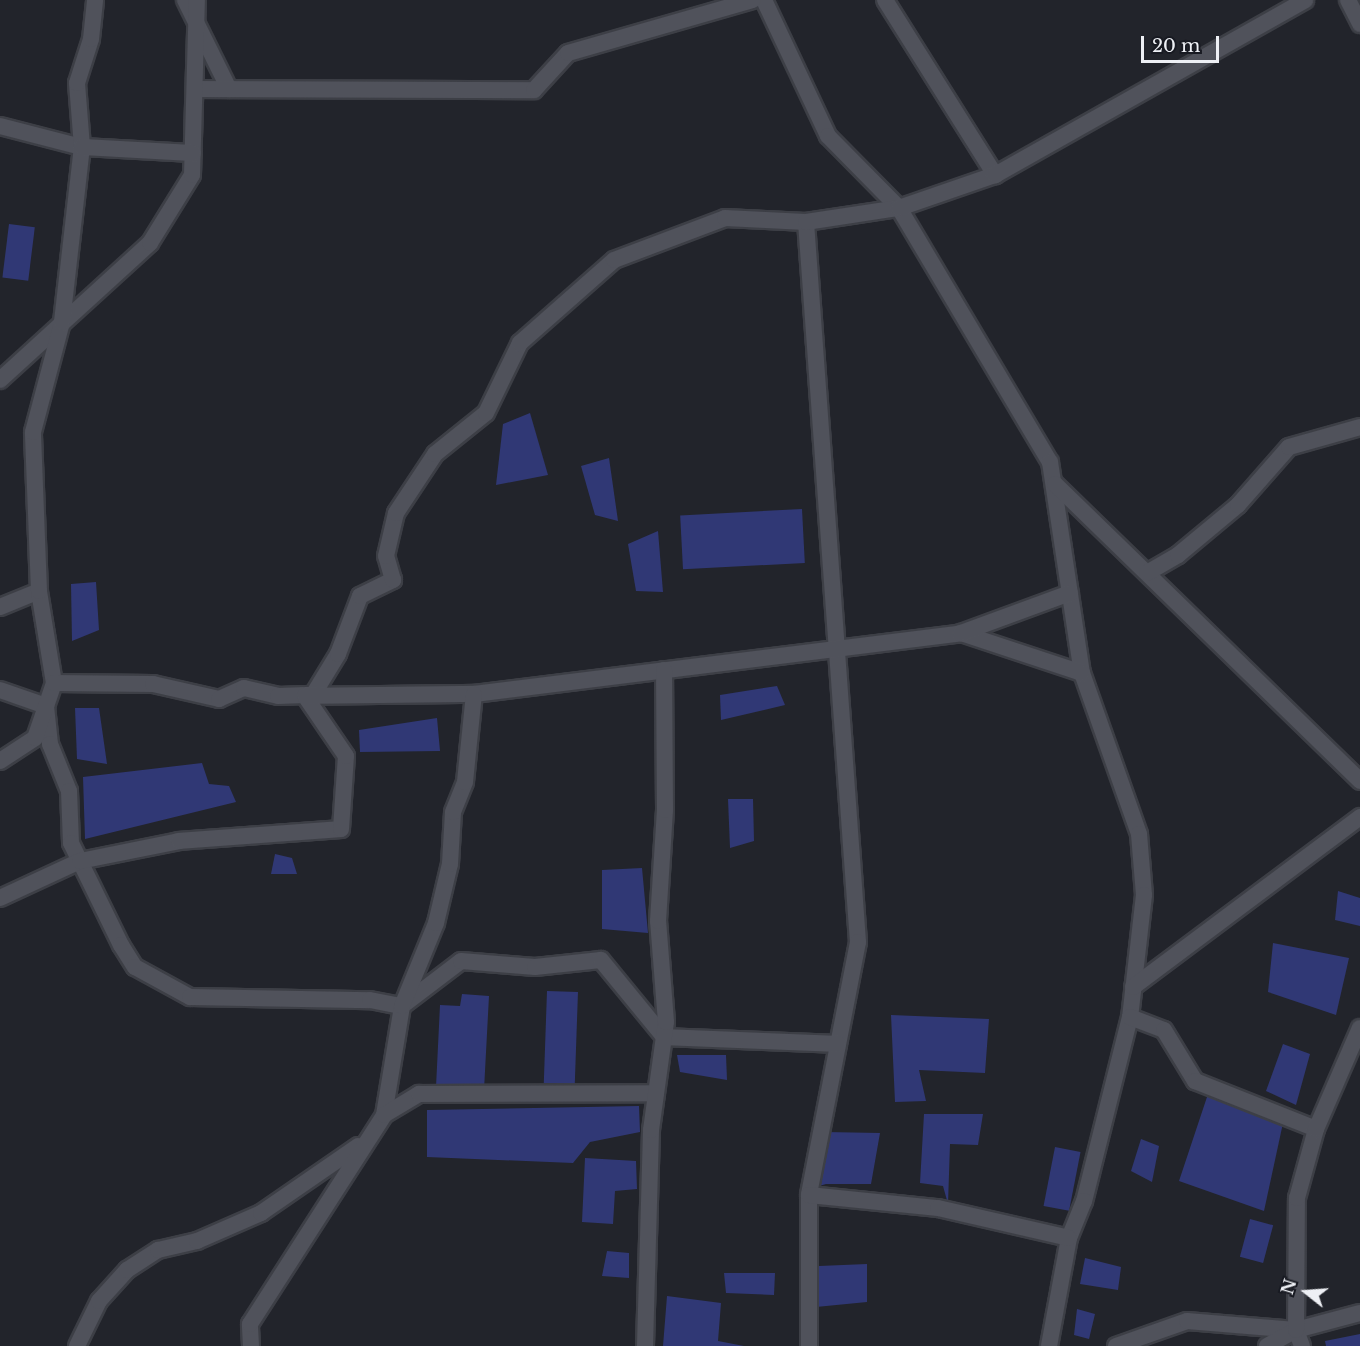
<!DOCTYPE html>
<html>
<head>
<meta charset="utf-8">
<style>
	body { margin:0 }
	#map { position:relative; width:1360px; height:1346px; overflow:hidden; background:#22242b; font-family:"Libre Baskerville",serif }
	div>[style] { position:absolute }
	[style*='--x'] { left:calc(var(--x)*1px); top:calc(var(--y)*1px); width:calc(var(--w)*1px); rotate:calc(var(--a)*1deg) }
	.building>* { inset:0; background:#303875; transform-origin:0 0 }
	.roads { filter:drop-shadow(2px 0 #3d3f46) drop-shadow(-2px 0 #3d3f46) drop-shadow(0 2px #3d3f46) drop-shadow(0 -2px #3d3f46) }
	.minor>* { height:16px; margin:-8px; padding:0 8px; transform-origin:8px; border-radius:8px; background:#50525b }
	span { translate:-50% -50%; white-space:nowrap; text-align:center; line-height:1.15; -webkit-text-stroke:5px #181a22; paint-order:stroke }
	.north { position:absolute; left:1276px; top:1262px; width:60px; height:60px; -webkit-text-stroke:4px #181a22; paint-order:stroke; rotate:287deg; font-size:16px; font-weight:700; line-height:24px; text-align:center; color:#eef0f5 }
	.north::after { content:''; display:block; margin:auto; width:21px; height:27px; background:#eef0f5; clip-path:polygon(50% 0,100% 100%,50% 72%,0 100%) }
	.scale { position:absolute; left:1141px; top:36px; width:78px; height:27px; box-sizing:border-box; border:3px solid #eef0f5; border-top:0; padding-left:8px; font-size:18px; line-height:21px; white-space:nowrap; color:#eef0f5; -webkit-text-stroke:4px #181a22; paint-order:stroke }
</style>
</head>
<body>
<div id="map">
	<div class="building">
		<i style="left:9px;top:224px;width:26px;height:54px;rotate:7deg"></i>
		<i style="clip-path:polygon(530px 413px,548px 475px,496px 485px,503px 424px)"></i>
		<i style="clip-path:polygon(609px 458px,618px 521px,595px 515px,581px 466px)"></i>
		<i style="left:802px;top:509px;width:54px;height:122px;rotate:87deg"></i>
		<i style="clip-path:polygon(658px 531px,663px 592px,636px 591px,628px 544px)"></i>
		<i style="clip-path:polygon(96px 582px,99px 630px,72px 641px,71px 584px)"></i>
		<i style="clip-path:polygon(777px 686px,785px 705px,721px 720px,720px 695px)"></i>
		<i style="clip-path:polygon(75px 708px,99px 708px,107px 764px,77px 759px)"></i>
		<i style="clip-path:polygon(437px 718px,440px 751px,360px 752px,359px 730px)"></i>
		<i style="clip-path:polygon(202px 763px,209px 784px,229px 786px,236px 802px,85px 839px,83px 777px)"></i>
		<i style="clip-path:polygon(728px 799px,753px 799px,754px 841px,730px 848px)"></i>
		<i style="clip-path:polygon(275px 854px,292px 858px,297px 874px,271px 874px)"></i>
		<i style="clip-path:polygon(642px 868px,648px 933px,602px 929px,602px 870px)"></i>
		<i style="clip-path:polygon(1338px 891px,1360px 898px,1360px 926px,1335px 920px)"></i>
		<i style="clip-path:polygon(1273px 943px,1349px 958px,1336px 1015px,1268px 992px)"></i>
		<i style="left:547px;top:991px;width:31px;height:92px;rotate:2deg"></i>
		<i style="clip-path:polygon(462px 994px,489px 996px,484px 1090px,436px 1087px,440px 1005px,460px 1006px)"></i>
		<i style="clip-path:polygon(891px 1015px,989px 1019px,985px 1073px,919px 1070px,926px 1101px,895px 1102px)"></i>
		<i style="clip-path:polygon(1283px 1044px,1310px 1054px,1296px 1105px,1266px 1091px)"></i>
		<i style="clip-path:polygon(677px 1055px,726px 1055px,727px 1080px,680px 1072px)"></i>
		<i style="clip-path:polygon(1209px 1091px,1283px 1123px,1264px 1211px,1179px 1181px)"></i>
		<i style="clip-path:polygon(639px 1106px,640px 1132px,590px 1142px,573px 1163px,427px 1157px,427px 1110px)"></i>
		<i style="clip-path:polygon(924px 1114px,983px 1114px,978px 1145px,950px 1144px,948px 1204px,943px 1186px,920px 1183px)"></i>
		<i style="clip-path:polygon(825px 1132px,880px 1133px,871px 1184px,826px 1184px,809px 1189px)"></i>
		<i style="clip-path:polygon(1141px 1139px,1159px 1146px,1152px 1182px,1131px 1171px)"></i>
		<i style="left:1055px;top:1147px;width:26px;height:60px;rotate:11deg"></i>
		<i style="clip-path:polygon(585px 1158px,636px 1161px,637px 1189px,615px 1191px,613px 1224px,582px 1222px)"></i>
		<i style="left:1250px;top:1219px;width:24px;height:39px;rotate:15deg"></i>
		<i style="clip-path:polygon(607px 1251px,629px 1253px,629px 1278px,602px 1276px)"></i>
		<i style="clip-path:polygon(1085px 1258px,1121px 1267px,1118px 1290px,1080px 1284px)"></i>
		<i style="clip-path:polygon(867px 1264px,867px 1302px,816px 1307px,819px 1266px)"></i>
		<i style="clip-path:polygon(724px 1273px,775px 1273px,774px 1295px,726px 1293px)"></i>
		<i style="clip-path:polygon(667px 1296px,721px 1303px,718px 1341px,744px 1346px,663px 1346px)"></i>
		<i style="clip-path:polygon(1077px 1309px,1095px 1314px,1089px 1339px,1074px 1335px)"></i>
		<i style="clip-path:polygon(1360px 1334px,1360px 1346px,1326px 1346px,1325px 1341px)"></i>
	</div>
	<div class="roads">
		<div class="minor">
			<i style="--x:185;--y:0;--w:99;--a:63.7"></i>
			<i style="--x:764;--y:0;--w:150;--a:64.8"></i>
			<i style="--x:828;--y:136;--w:101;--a:45.4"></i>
			<i style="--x:899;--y:208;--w:295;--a:59.3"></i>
			<i style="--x:1050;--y:462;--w:213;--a:81.4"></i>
			<i style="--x:1082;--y:673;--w:171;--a:70.5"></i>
			<i style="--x:1139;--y:834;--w:61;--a:85.3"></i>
			<i style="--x:1144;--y:895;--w:123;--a:96.5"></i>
			<i style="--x:1130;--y:1017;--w:190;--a:104"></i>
			<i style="--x:1084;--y:1201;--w:40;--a:112"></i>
			<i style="--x:1069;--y:1238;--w:110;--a:100.5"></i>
			<i style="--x:885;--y:0;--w:207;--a:57.8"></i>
			<i style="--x:1348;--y:0;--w:27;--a:63"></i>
			<i style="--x:195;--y:89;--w:339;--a:0.2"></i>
			<i style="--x:534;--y:90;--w:50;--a:-47.4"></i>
			<i style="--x:568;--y:53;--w:192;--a:-16"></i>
			<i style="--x:0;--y:126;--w:85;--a:14.4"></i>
			<i style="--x:82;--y:147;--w:64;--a:-94.5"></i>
			<i style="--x:77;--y:83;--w:46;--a:-72.3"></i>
			<i style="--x:91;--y:39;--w:39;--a:-84"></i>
			<i style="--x:806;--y:222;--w:722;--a:85.87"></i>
			<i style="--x:858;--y:942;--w:258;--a:101"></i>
			<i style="--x:809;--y:1195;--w:151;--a:90"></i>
			<i style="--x:0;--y:380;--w:203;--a:-42.4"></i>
			<i style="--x:150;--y:243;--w:80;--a:-58.3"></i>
			<i style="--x:192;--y:175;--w:175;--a:-88.4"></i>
			<i style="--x:1055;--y:484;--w:426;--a:44.2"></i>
			<i style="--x:1147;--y:573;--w:36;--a:-30"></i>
			<i style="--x:1178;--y:555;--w:78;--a:-39.8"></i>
			<i style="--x:1238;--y:505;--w:77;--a:-48.7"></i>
			<i style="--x:1289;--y:447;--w:74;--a:-15.7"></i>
			<i style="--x:0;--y:607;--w:42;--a:-22.3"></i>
			<i style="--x:961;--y:633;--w:127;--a:18.3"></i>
			<i style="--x:54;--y:683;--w:93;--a:-99.3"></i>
			<i style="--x:39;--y:591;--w:159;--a:-92.2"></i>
			<i style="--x:33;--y:432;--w:114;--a:-75.2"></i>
			<i style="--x:62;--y:322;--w:176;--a:-83.5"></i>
			<i style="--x:82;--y:147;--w:111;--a:3.1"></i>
			<i style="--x:0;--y:690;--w:49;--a:19.2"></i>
			<i style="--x:46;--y:706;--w:38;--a:84"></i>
			<i style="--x:50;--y:744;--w:51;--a:68"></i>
			<i style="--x:69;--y:791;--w:52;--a:87.8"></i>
			<i style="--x:71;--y:843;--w:114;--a:63.9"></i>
			<i style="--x:121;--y:945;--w:26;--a:58"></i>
			<i style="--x:135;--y:967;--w:63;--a:28.6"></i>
			<i style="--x:190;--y:997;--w:180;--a:1"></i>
			<i style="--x:370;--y:1000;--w:33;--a:11"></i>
			<i style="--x:402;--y:1006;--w:74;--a:-37.3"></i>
			<i style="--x:461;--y:961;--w:74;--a:4.6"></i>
			<i style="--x:535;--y:967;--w:66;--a:-6.1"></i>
			<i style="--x:601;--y:960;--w:99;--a:50.7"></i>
			<i style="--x:664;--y:1037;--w:174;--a:2.3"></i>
			<i style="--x:0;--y:761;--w:42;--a:-33.3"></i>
			<i style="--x:35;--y:738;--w:58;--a:-70.9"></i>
			<i style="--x:54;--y:683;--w:99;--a:0.6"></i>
			<i style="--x:153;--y:684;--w:68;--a:12.8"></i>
			<i style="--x:219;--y:699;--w:27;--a:-24"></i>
			<i style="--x:244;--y:688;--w:35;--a:13"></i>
			<i style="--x:278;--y:696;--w:35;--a:-2"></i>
			<i style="--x:313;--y:695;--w:48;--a:-58.6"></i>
			<i style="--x:338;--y:654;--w:62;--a:-69.2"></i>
			<i style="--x:360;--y:596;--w:37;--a:-26"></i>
			<i style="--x:393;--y:580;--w:25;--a:-106"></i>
			<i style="--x:386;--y:556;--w:44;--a:-76.9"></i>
			<i style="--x:396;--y:513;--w:71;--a:-56.5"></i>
			<i style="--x:435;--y:454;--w:65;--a:-38.8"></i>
			<i style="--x:486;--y:413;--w:78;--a:-64.1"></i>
			<i style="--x:520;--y:343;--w:125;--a:-41.4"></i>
			<i style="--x:614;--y:260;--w:119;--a:-20.7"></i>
			<i style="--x:725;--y:218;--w:81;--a:2.8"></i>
			<i style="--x:806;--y:222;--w:94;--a:-8.6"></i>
			<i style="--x:899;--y:208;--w:102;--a:-19"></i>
			<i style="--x:995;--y:175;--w:356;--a:-29.4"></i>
			<i style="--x:0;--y:898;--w:88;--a:-24.8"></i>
			<i style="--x:80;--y:861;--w:101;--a:-11.4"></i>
			<i style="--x:179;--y:841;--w:162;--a:-4.2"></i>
			<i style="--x:341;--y:829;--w:73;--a:-86.1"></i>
			<i style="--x:346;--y:756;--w:73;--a:-124.3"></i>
			<i style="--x:305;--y:696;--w:169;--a:-0.7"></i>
			<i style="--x:474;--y:694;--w:491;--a:-7.1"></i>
			<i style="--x:961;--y:633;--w:116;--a:-20.2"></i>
			<i style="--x:1133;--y:987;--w:284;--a:-36.8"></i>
			<i style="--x:1130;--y:1017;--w:36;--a:21"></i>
			<i style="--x:1164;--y:1030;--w:60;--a:58.7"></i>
			<i style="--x:1195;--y:1081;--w:130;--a:21.6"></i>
			<i style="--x:384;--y:1115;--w:110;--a:-80.6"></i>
			<i style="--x:402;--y:1006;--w:90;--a:-67.7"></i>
			<i style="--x:436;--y:923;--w:61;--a:-76.7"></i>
			<i style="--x:450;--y:864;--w:52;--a:-86.7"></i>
			<i style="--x:453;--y:812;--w:32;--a:-68"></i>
			<i style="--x:465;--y:782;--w:88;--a:-84.2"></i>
			<i style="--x:809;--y:1195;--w:130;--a:5.8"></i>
			<i style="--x:938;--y:1208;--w:134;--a:12.9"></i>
			<i style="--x:77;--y:1346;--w:50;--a:-63.9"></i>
			<i style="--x:99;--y:1301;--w:42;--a:-47.9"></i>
			<i style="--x:127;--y:1270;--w:37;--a:-33"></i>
			<i style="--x:158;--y:1250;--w:40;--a:-13"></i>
			<i style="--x:197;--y:1241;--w:70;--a:-23.6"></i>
			<i style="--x:261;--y:1213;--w:118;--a:-34.6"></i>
			<i style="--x:251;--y:1346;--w:22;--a:-93"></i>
			<i style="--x:250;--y:1324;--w:248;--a:-57.3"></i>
			<i style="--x:384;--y:1115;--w:41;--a:-31"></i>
			<i style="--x:419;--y:1094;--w:237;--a:-0.2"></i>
			<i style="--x:645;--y:1346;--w:216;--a:-88.4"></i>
			<i style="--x:651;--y:1130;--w:109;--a:-82.1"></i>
			<i style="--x:666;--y:1022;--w:101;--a:-94.5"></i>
			<i style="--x:658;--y:921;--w:111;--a:-86.4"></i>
			<i style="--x:665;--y:810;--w:140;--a:-90.4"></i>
			<i style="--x:1116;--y:1346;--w:75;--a:-19.4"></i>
			<i style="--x:1187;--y:1321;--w:109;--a:4.7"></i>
			<i style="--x:1296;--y:1330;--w:66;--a:-14.9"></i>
			<i style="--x:1267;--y:1346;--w:33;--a:-29"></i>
			<i style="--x:1302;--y:1346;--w:17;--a:-111"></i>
			<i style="--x:1296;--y:1330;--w:132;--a:-89.6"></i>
			<i style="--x:1297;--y:1198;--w:72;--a:-74.6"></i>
			<i style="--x:1316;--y:1129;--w:110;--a:-66.5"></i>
		</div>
	</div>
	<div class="north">N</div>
	<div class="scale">20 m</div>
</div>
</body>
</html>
